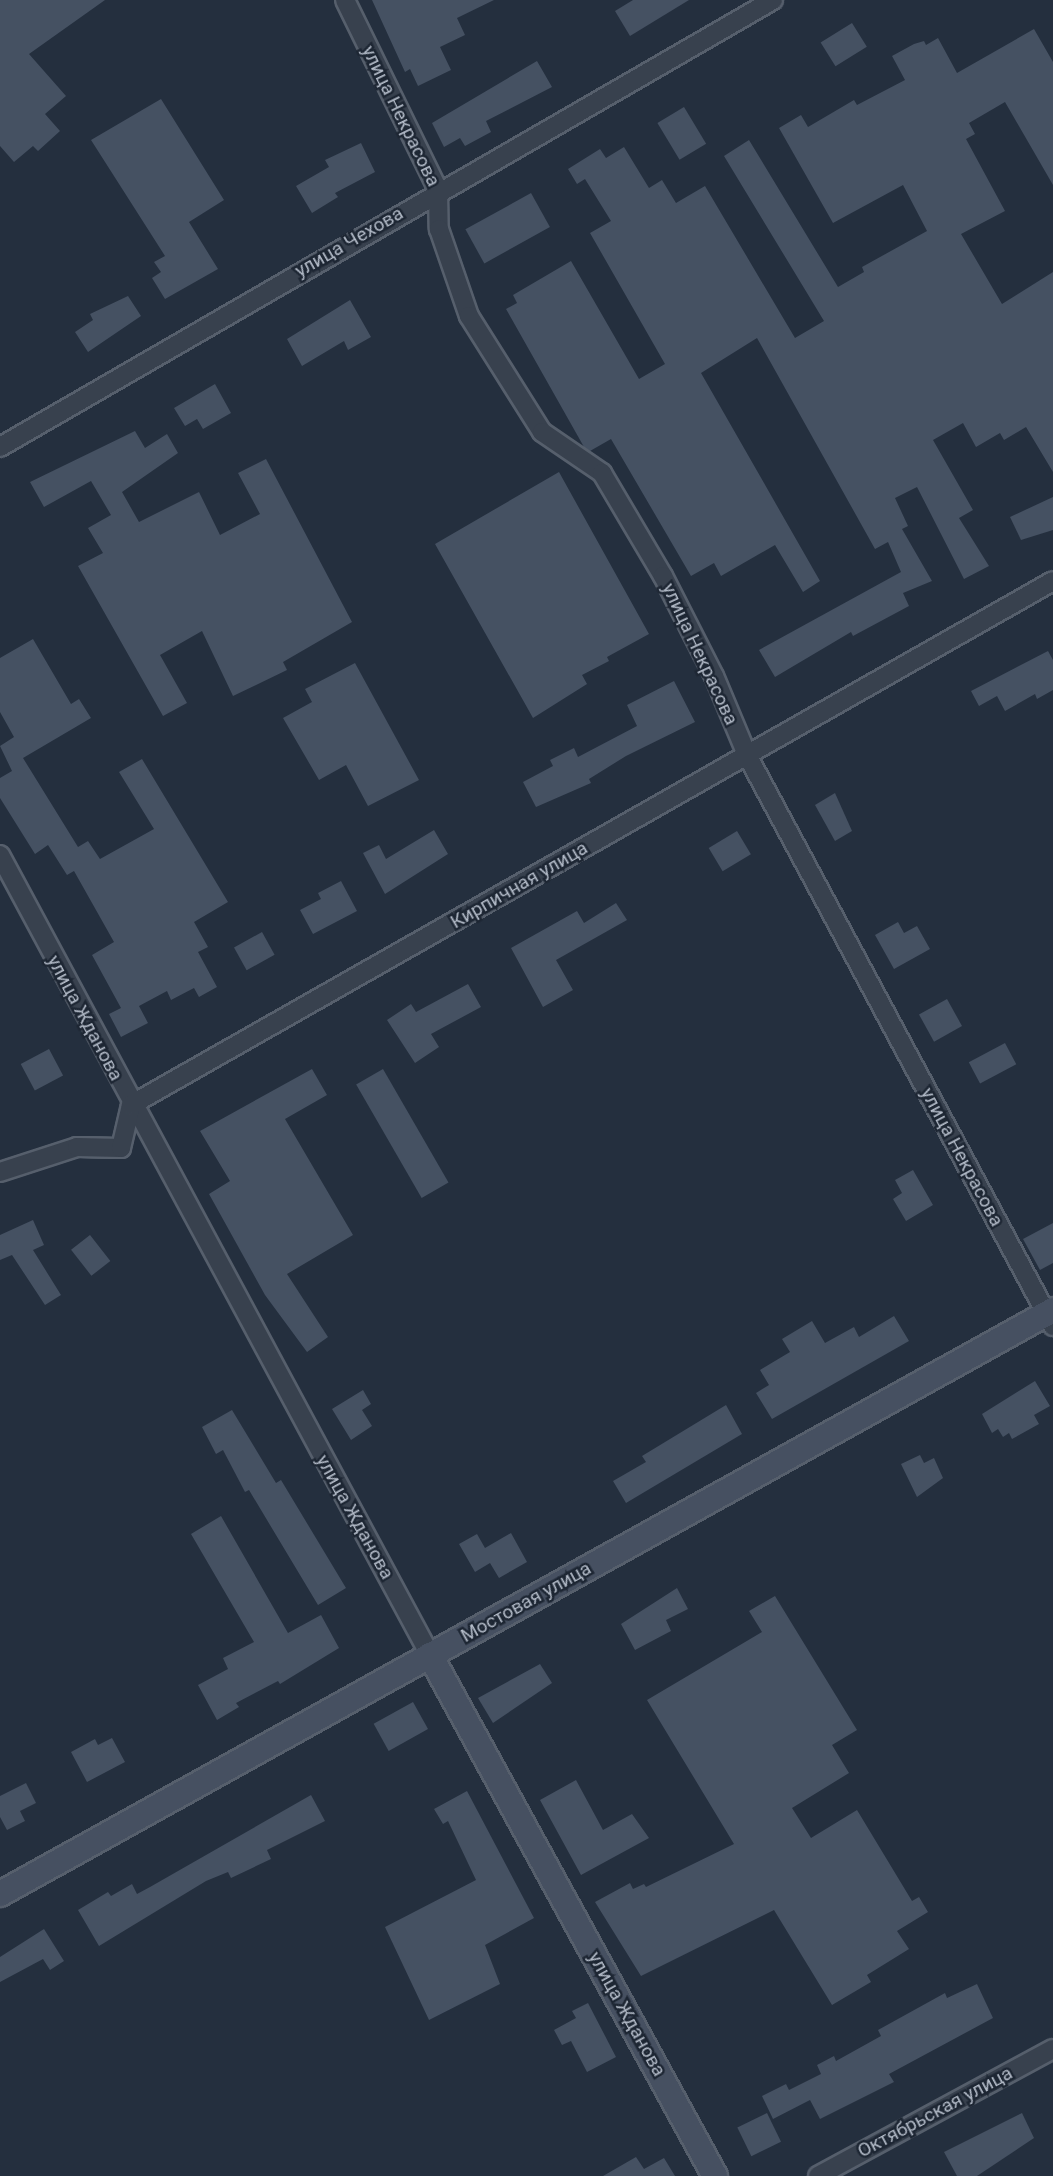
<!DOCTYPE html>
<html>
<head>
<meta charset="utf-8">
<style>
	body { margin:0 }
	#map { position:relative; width:1053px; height:2176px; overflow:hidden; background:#242f3e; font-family:Roboto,sans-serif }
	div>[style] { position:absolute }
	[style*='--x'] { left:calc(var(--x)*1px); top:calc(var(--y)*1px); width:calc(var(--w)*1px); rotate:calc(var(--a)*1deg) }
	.building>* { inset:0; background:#455162; transform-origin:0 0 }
	.roads { filter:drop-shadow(2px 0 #565f6c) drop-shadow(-2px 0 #565f6c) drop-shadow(0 2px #565f6c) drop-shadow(0 -2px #565f6c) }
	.street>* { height:18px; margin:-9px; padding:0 9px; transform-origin:9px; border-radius:9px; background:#38414e }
	.secondary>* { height:24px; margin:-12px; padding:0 12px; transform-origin:12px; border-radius:12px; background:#465061 }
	span { translate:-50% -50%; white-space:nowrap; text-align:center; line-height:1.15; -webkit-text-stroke:5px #1d2633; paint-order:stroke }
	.street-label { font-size:19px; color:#b4bcc9 }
</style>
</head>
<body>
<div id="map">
	<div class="building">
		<i style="clip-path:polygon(0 0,105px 0,29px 54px,66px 96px,45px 114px,60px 131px,38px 151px,33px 146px,14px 162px,0 146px)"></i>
		<i style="clip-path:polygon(372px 0,494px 0,457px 18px,465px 35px,440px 47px,451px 70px,418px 86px,410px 69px,405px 72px)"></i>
		<i style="clip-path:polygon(633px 0,689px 0,630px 36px,615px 11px)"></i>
		<i style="left:852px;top:23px;width:28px;height:37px;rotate:58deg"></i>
		<i style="clip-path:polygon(1034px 29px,1053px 62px,1053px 185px,1005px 102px,969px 123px,975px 134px,966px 139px,1005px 211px,961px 234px,1002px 304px,1053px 272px,1053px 472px,1026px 427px,1004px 440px,1000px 433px,976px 447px,963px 423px,933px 440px,973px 510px,959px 518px,989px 566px,964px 579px,917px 487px,895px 498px,908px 526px,902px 529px,932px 581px,903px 593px,909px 606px,853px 636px,851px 632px,775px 677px,759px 650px,901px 572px,888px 542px,875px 549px,757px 338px,701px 373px,820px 581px,803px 592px,775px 545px,721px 576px,714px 563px,691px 576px,611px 439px,590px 451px,584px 447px,506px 309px,517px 303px,513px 295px,571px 261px,639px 379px,665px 364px,590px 233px,611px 221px,585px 179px,577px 184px,568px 169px,600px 149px,606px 158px,624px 147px,649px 188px,662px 180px,676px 203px,705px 186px,795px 338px,824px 321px,724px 156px,749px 140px,838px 287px,864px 272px,862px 267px,927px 231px,903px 185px,833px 223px,779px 128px,801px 115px,808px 127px,854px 100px,857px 105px,905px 80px,892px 56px,914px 44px,924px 41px,926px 45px,938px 38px,957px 73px)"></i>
		<i style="clip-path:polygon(537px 61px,552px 87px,486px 121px,491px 132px,465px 146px,460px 138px,444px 147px,432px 123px)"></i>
		<i style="clip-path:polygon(161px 99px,224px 200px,189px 222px,218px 269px,165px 299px,152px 278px,161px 272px,154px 262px,165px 256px,91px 140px)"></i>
		<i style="left:684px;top:107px;width:43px;height:31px;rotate:59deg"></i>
		<i style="clip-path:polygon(361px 143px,375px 172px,335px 193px,338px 197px,312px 213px,296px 186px,329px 167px,325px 160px)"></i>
		<i style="left:531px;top:193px;width:39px;height:75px;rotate:61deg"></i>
		<i style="clip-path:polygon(128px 296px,141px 316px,88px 352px,75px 332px,93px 320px,90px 314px)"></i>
		<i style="clip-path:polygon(350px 300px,371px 337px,348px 350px,344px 341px,302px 366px,287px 339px)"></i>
		<i style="clip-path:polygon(215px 384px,231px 413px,203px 429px,197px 419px,185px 426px,174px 408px)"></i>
		<i style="clip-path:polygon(135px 431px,145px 448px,167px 434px,178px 453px,122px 492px,139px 522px,199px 492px,220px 535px,260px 514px,238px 473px,266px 459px,352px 622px,283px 662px,287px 670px,233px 696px,202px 631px,160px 655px,187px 703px,163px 716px,78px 566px,103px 553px,88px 528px,111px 515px,91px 481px,44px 507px,30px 482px)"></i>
		<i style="clip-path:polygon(559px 472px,649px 634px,607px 657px,609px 661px,582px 675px,587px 684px,533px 718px,435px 544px)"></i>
		<i style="clip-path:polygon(1053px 497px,1053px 530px,1021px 540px,1010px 517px)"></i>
		<i style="clip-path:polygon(33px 639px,71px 704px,79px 699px,91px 718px,23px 758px,78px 847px,88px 841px,100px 859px,154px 829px,119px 772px,142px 759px,228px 902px,194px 922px,208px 947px,198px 952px,217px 987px,199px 997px,194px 988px,171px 1000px,167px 991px,139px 1006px,148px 1023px,121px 1037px,109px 1014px,121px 1008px,92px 955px,114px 942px,74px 871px,67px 875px,48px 845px,35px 854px,0 798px,0 778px,12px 771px,0 746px,14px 737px,0 712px,0 658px)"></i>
		<i style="clip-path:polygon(1048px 651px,1053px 660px,1053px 690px,1037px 699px,1035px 694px,1005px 711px,997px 696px,979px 706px,971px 691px)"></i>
		<i style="clip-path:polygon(355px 663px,419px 780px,368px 806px,346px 765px,319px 780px,283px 718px,312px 702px,305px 689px)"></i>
		<i style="clip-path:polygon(674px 681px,695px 722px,626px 756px,589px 779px,591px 783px,536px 807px,523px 782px,553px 766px,550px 760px,574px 748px,578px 757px,637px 726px,627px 705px)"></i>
		<i style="clip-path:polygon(835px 793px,852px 831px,835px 841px,815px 805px)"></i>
		<i style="clip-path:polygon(434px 830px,448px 854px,385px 894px,363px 853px,379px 845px,386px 859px)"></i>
		<i style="left:737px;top:831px;width:27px;height:33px;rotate:59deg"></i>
		<i style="clip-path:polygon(341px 881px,357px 911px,313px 934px,300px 910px,321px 899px,318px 893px)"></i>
		<i style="clip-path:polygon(616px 903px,627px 920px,556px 960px,573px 990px,543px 1007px,511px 948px,577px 911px,584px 923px)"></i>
		<i style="clip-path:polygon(898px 922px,904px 933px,917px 926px,930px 949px,894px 969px,875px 935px)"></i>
		<i style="left:262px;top:932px;width:26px;height:32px;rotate:61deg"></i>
		<i style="clip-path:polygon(468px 984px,481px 1007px,431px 1034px,439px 1047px,415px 1063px,387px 1020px,411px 1004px,416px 1012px)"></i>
		<i style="left:947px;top:999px;width:31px;height:32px;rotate:61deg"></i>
		<i style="left:1005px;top:1043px;width:24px;height:41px;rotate:62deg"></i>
		<i style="left:49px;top:1049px;width:30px;height:32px;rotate:62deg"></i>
		<i style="clip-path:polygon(312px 1069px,327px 1095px,285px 1119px,353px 1235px,287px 1274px,328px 1337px,307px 1352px,265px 1295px,209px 1194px,230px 1181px,200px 1131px)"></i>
		<i style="left:383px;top:1069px;width:131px;height:31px;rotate:60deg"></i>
		<i style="clip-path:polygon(913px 1170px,933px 1205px,906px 1221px,893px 1199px,902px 1193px,895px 1180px)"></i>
		<i style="clip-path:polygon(33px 1220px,44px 1245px,33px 1250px,61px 1295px,45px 1305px,12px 1255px,0 1260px,0 1235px)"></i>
		<i style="clip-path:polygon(1053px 1223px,1053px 1263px,1040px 1270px,1023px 1239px)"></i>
		<i style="left:90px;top:1235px;width:33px;height:24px;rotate:52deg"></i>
		<i style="clip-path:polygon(894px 1316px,909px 1341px,772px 1419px,756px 1393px,769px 1385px,760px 1370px,790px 1352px,782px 1339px,812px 1321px,825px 1343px,854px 1327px,859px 1337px)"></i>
		<i style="clip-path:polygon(1035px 1381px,1050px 1406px,1034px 1415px,1039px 1424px,1012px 1439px,1009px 1433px,1003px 1437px,998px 1429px,992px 1433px,982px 1414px)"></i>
		<i style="clip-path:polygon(363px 1390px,371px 1404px,362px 1410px,372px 1426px,351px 1440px,332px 1409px)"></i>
		<i style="clip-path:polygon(726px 1405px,742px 1434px,626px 1503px,613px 1481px,646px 1462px,642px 1456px)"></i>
		<i style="clip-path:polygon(232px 1410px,276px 1483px,281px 1480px,346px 1588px,318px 1605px,249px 1490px,245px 1492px,223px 1450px,216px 1454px,202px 1427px)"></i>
		<i style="clip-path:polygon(920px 1455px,924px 1463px,934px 1458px,943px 1478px,917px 1497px,901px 1464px)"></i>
		<i style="clip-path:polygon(221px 1516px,288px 1633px,321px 1615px,339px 1648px,280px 1684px,278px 1681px,236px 1703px,239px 1707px,217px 1720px,198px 1685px,228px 1669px,223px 1658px,254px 1642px,191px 1534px)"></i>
		<i style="clip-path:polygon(511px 1533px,527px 1562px,499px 1578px,490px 1563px,475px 1572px,459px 1544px,477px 1534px,485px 1548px)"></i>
		<i style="clip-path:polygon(677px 1588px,688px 1609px,666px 1620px,671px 1631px,635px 1650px,621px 1624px)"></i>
		<i style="clip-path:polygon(775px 1596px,857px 1730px,832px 1745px,849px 1773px,792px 1808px,811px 1838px,857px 1810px,912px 1901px,919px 1897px,928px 1912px,897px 1931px,909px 1949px,867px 1975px,871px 1982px,832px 2005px,774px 1910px,641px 1976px,595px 1902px,630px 1883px,633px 1889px,644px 1884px,646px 1887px,734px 1844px,647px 1700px,762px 1632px,749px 1611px)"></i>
		<i style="clip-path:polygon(540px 1664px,552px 1683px,493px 1723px,478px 1698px)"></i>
		<i style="left:413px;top:1702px;width:31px;height:45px;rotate:61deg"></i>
		<i style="clip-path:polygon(112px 1738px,125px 1762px,87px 1782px,71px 1752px,95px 1739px,98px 1745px)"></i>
		<i style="clip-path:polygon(576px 1780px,603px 1830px,632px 1814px,649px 1838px,581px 1875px,540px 1800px)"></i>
		<i style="clip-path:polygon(26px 1783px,36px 1803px,20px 1811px,25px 1821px,7px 1830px,0 1817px,0 1796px)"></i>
		<i style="clip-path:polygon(467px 1791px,534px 1918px,485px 1945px,500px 1984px,429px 2020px,385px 1927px,476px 1880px,448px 1821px,443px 1824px,434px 1809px)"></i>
		<i style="clip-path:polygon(311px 1795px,325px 1821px,267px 1850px,271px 1859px,231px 1878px,228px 1872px,206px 1881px,99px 1946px,78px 1910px,108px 1892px,111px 1896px,132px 1884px,137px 1894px,150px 1887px)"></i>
		<i style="clip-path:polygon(44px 1929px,64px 1961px,50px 1970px,43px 1959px,0 1982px,0 1957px)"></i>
		<i style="clip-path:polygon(977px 1984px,993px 2018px,889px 2074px,894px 2082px,820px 2119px,810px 2100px,773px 2119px,762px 2096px,786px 2084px,789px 2090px,821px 2074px,817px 2065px,834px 2056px,836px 2061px,881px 2036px,878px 2030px,945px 1993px,947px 1998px)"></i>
		<i style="clip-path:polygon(588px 2003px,616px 2057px,587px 2072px,571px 2041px,562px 2045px,554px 2030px,576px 2018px,572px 2011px)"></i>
		<i style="left:767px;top:2113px;width:32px;height:33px;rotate:64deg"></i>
		<i style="clip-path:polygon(1022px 2113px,1034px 2138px,977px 2176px,957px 2176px,944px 2152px)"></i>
		<i style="clip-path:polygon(636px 2157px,644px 2169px,664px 2158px,675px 2176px,603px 2176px)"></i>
	</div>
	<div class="roads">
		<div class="street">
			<i style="--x:345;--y:0;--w:212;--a:63.9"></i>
			<i style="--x:438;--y:190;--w:39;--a:89"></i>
			<i style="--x:439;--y:229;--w:92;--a:71"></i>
			<i style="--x:469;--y:316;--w:137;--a:57.8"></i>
			<i style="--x:542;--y:432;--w:73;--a:34.3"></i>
			<i style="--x:602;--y:473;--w:120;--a:59.4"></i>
			<i style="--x:663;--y:576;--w:112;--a:63"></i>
			<i style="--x:714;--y:676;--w:86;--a:67.3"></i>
			<i style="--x:747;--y:755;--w:648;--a:61.81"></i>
			<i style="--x:0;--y:447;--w:893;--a:-30.04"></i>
			<i style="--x:0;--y:855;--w:908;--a:61.74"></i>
			<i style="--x:0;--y:1172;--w:81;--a:-18"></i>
			<i style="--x:77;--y:1147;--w:44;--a:1.3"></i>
			<i style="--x:121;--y:1148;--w:44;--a:-76.9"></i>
			<i style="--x:131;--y:1105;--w:1060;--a:-29.61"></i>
			<i style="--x:818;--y:2176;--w:267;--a:-28.4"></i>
		</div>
		<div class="secondary">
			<i style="--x:430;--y:1655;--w:594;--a:61.32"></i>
			<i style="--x:0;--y:1894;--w:1204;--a:-29.01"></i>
		</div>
	</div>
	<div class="street-label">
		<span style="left:401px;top:116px;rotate:64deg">улица Некрасова</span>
		<span style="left:349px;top:242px;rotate:-30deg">улица Чехова</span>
		<span style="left:700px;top:654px;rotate:65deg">улица Некрасова</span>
		<span style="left:519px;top:885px;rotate:-30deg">Кирпичная улица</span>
		<span style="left:85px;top:1018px;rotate:62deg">улица Жданова</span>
		<span style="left:962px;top:1157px;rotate:62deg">улица Некрасова</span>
		<span style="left:355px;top:1517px;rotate:61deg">улица Жданова</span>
		<span style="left:526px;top:1602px;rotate:-29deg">Мостовая улица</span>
		<span style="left:627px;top:2014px;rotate:61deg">улица Жданова</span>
		<span style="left:935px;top:2112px;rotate:-28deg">Октябрьская улица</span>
	</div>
</div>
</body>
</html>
